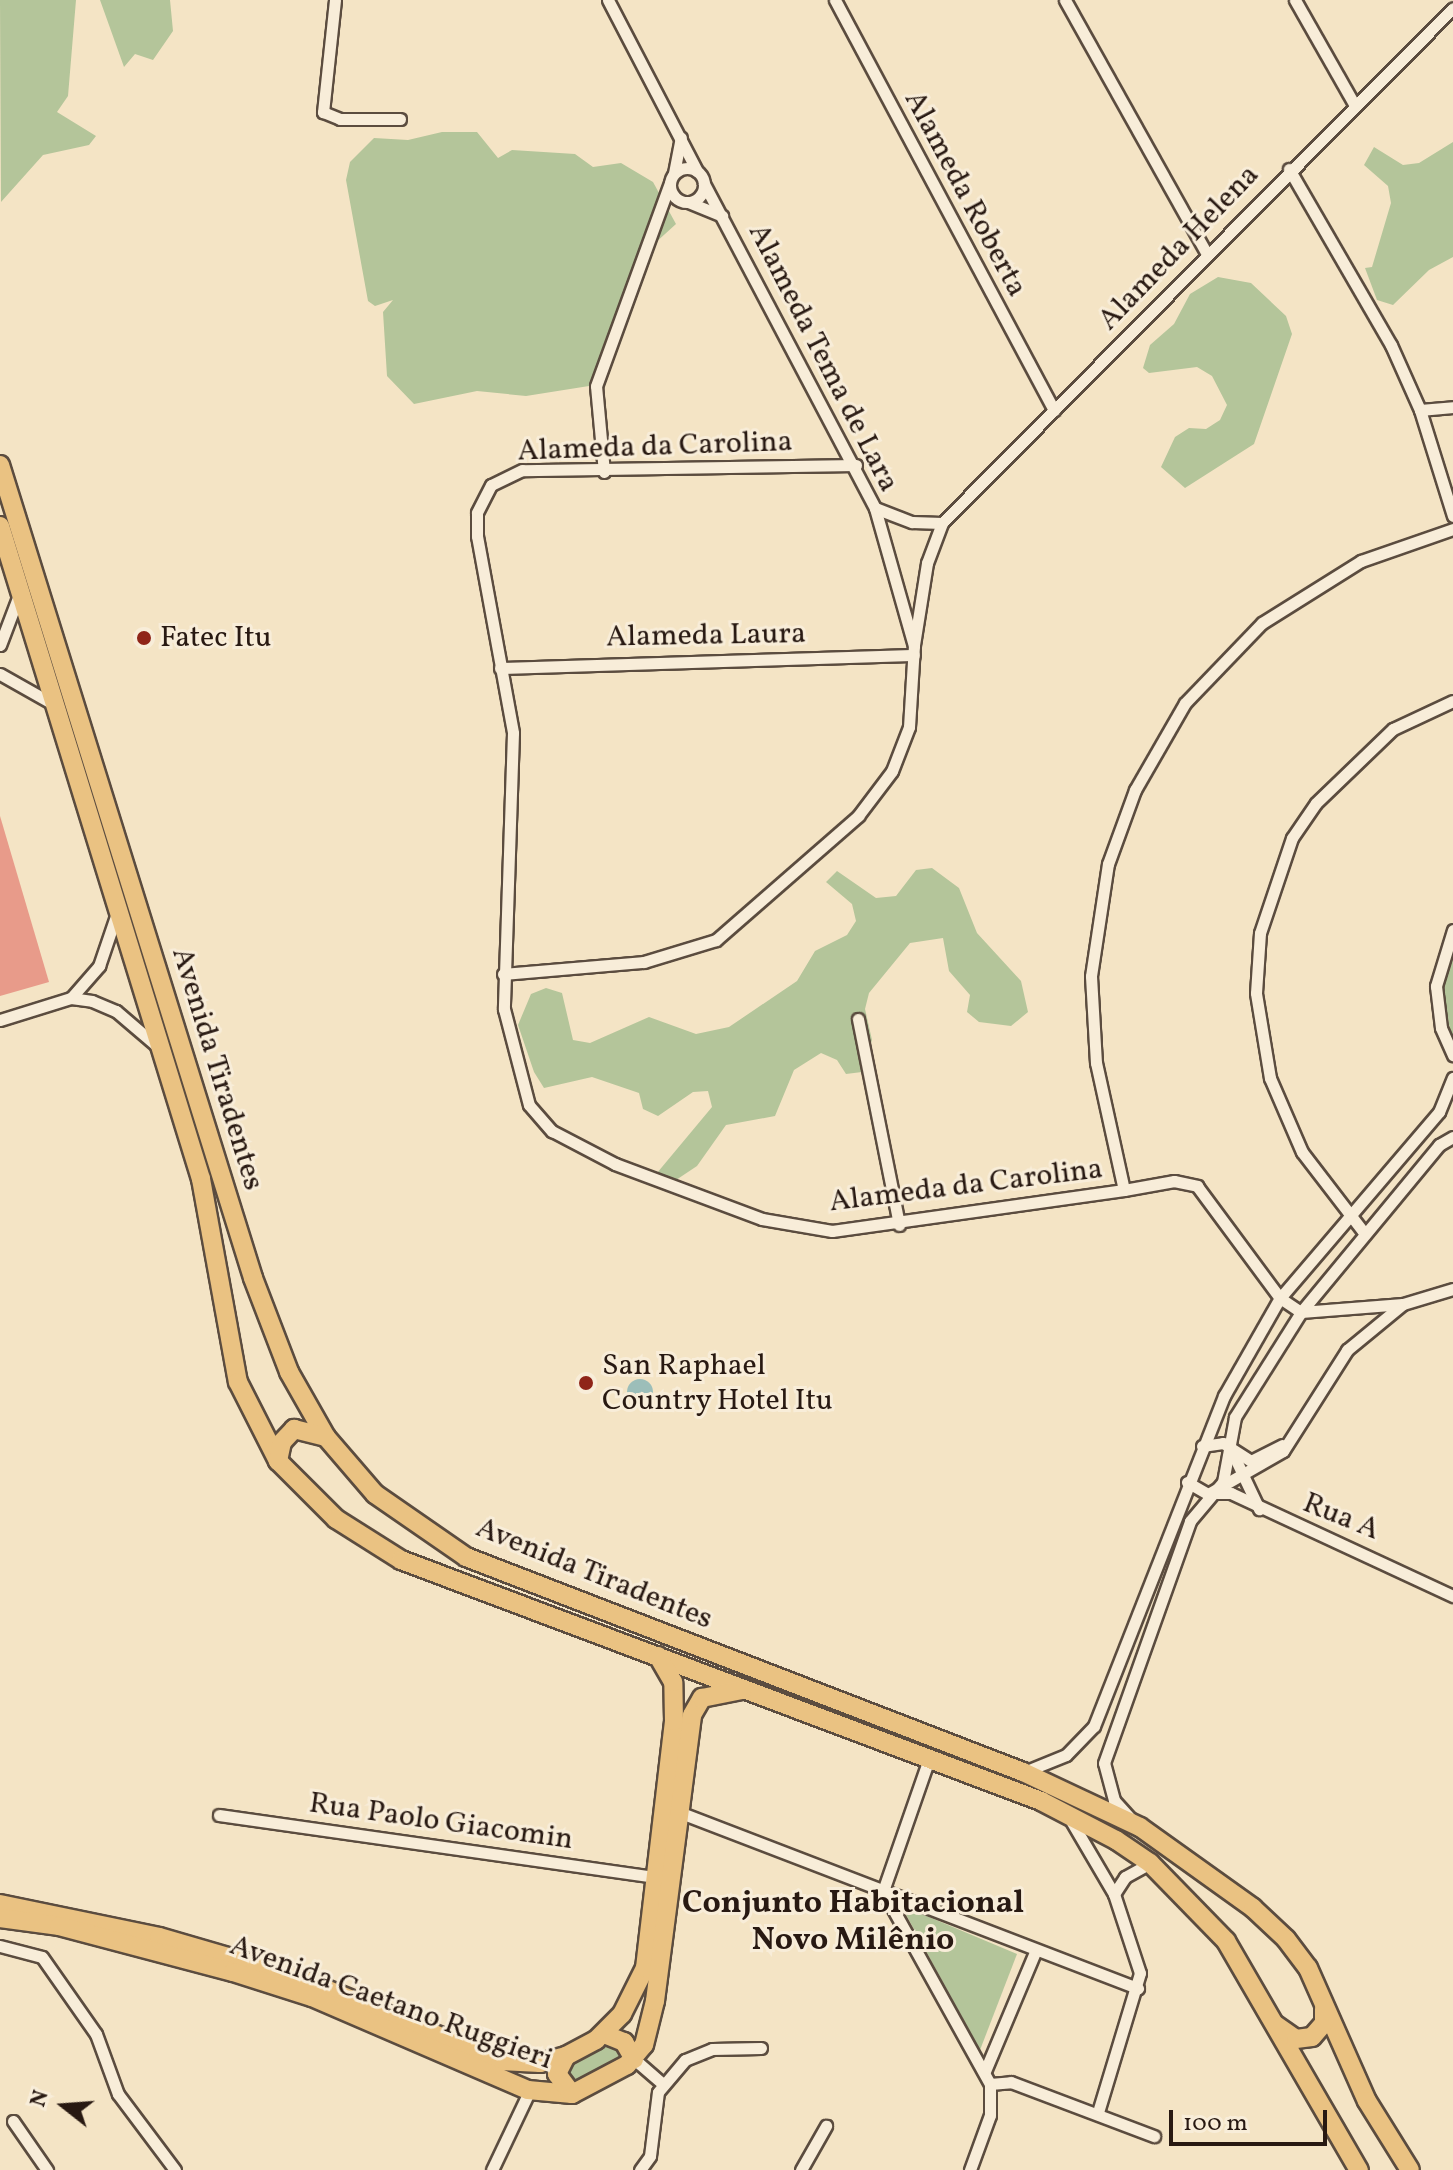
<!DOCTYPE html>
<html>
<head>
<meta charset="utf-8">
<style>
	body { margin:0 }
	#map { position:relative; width:1453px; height:2170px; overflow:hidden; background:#f4e4c5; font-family:Vollkorn,serif }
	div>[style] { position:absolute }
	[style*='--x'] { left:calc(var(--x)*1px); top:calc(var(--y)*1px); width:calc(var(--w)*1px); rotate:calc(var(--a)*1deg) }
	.green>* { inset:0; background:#b4c59a }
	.water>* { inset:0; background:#9cbeb9 }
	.round { border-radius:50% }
	.building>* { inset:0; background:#e89b8a }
	.roads { filter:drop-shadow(2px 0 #5b4c3f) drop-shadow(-2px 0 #5b4c3f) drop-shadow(0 2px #5b4c3f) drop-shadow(0 -2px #5b4c3f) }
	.minor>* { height:11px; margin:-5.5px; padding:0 5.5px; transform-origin:5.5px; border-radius:5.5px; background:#f8edd9 }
	.minor>.ring { margin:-5.5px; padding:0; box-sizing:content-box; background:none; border:11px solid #f8edd9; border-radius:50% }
	.primary>* { height:18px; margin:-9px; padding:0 9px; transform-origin:9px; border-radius:9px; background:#eac282 }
	.dots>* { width:22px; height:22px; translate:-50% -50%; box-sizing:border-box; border:4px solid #f8edd9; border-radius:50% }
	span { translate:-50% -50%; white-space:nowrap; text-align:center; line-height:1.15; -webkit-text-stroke:6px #f8edd9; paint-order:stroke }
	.street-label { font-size:30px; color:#281912 }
	.poi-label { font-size:30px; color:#281912 }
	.left { translate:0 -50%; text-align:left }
	.neighbourhood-label { font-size:32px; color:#281912; font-weight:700 }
	.north { position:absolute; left:24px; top:2066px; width:80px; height:80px; -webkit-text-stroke:6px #f8edd9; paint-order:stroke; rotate:287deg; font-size:22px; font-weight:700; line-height:32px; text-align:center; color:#281912 }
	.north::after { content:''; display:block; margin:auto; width:28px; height:36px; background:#281912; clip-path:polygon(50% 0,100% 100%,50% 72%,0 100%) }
	.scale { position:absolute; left:1169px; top:2110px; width:158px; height:36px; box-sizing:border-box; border:4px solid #281912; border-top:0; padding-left:10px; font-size:24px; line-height:28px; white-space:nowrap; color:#281912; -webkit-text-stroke:6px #f8edd9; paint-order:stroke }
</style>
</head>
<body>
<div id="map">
	<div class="green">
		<i style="clip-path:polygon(0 0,76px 0,68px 96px,57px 112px,96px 136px,89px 145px,43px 155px,1px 202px)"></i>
		<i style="clip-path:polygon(100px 0,170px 0,173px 31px,153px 60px,135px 54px,124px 67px)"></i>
		<i style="clip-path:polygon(442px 132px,477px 132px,498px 158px,512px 150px,575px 154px,593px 167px,621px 163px,653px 182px,676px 224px,654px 244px,636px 300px,606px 338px,589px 386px,526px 396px,477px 391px,414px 404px,387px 376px,383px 312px,393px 300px,375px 306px,368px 301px,346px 180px,350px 162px,374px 138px,408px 140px)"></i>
		<i style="clip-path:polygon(1453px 142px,1453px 257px,1429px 270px,1393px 305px,1377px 300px,1365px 268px,1372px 267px,1391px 203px,1388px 186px,1364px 165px,1374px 147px,1403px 165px,1419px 163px)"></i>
		<i style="clip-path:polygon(1218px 277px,1251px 283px,1286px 316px,1292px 334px,1254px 444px,1185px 488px,1161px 467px,1175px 437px,1189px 428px,1206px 429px,1220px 420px,1227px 405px,1212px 376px,1197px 367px,1149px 373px,1143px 368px,1150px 345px,1174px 324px,1190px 294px)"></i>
		<i style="clip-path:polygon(932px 868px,959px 888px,977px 933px,1021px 981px,1028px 1012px,1011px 1026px,979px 1022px,967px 1012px,970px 995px,949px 971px,943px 938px,910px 943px,869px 993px,865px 1009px,872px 1040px,862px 1072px,846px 1074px,837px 1060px,821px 1053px,794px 1070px,775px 1116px,726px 1125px,697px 1166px,670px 1184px,657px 1173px,712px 1107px,708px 1091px,693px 1092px,658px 1116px,643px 1109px,639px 1093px,592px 1077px,544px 1088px,534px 1072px,518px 1025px,531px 994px,546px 988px,562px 993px,573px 1040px,590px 1043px,649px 1017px,696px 1034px,729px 1027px,797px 981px,815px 951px,847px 935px,856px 921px,852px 904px,826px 882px,837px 871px,876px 898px,896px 896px,916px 870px)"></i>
		<i style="clip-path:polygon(1453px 940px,1453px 1043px,1441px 987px)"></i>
		<i style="clip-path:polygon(910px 1909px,1017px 1954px,980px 2050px,904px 1911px)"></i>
		<i style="clip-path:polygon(613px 2039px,620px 2059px,571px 2084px,566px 2069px)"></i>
	</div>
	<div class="water">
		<i class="round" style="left:627px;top:1379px;width:26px;height:26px"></i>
	</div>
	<div class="building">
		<i style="clip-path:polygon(0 816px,49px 982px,0 996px)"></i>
	</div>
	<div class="roads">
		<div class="minor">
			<i style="--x:335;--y:0;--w:113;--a:96.1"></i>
			<i style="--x:323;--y:112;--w:18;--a:22"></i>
			<i style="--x:340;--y:119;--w:60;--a:0"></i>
			<i style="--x:608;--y:0;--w:193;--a:62.5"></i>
			<i style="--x:835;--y:0;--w:465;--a:61.9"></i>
			<i style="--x:1065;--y:0;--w:291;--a:60.8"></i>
			<i style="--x:1295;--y:0;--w:120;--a:60.4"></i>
			<i class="ring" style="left:670px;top:168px;width:23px;height:23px"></i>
			<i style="--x:1289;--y:169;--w:203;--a:59.9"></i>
			<i style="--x:1391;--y:345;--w:71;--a:66"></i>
			<i style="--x:1420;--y:410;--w:111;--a:72.7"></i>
			<i style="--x:674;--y:173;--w:36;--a:-79"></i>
			<i style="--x:688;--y:202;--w:37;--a:22"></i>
			<i style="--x:1420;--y:410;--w:33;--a:-5"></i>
			<i style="--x:856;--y:465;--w:334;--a:179.1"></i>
			<i style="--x:522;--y:470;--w:34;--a:154"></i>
			<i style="--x:491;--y:485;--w:31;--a:117"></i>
			<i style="--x:477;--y:513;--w:23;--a:90"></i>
			<i style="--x:477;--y:536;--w:200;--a:79.6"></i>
			<i style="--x:513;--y:733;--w:276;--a:91.9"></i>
			<i style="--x:504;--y:1009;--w:99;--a:75.4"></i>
			<i style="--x:529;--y:1105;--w:35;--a:49"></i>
			<i style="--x:552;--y:1131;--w:71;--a:27.6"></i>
			<i style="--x:615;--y:1164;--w:157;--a:20.5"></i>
			<i style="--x:762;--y:1219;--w:71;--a:9.7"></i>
			<i style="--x:832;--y:1231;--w:295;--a:-8"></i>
			<i style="--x:1124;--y:1190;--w:130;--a:-102.4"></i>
			<i style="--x:1096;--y:1063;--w:87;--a:-93.3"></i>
			<i style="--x:1091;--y:976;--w:113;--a:-81.4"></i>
			<i style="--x:1108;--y:864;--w:79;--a:-70"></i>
			<i style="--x:1135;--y:790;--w:100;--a:-60.1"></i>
			<i style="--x:1185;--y:703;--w:111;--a:-46.1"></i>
			<i style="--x:1262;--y:623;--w:117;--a:-32.1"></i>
			<i style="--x:1361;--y:561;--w:97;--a:-19.2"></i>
			<i style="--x:604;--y:472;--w:86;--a:-95.3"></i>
			<i style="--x:596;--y:386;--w:216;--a:-70"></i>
			<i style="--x:875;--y:508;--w:40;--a:21"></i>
			<i style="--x:912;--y:522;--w:30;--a:2"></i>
			<i style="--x:0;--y:645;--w:53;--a:-69.2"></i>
			<i style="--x:914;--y:645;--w:83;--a:-81"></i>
			<i style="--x:927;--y:563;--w:43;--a:-69.4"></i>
			<i style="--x:942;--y:523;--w:725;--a:-45.22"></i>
			<i style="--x:500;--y:668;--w:414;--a:-1.8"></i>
			<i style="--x:0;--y:674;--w:63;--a:29.4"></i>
			<i style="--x:1453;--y:930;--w:59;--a:106.9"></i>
			<i style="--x:1436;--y:986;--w:42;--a:83.2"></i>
			<i style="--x:1441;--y:1028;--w:30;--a:66"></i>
			<i style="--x:503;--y:974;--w:142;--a:-4.9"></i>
			<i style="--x:644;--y:962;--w:75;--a:-17"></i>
			<i style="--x:716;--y:940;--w:189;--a:-41.1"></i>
			<i style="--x:858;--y:816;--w:56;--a:-52.9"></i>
			<i style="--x:892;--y:771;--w:47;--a:-68.9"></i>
			<i style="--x:909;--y:727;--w:81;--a:-86.5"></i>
			<i style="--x:914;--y:646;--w:143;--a:-105.8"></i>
			<i style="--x:875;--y:508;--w:367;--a:-117.8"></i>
			<i style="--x:71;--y:998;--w:43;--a:-48.8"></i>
			<i style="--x:99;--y:966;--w:56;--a:-71.2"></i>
			<i style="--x:858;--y:1019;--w:210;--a:78.7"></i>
			<i style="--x:0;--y:1020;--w:74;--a:-17.2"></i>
			<i style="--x:71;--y:998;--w:21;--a:8"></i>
			<i style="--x:92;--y:1001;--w:26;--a:23"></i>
			<i style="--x:116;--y:1011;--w:54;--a:40.5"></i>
			<i style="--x:1124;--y:1190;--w:51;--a:-10.2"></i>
			<i style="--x:1174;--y:1181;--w:24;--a:12"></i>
			<i style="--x:1197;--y:1186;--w:139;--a:53.5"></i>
			<i style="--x:1280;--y:1298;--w:25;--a:34"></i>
			<i style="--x:1301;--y:1312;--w:102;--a:-4.5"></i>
			<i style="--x:1403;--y:1304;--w:52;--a:-16.7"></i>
			<i style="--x:1365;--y:1234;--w:103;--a:-127.5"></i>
			<i style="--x:1302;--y:1152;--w:81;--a:-113.4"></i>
			<i style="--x:1270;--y:1078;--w:86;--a:-99.4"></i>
			<i style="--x:1256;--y:993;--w:60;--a:-86.2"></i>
			<i style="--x:1260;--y:933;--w:100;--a:-71.4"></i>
			<i style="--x:1292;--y:838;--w:42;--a:-55.6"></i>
			<i style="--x:1316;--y:803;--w:107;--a:-43.9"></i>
			<i style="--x:1393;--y:729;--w:66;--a:-25"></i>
			<i style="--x:1202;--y:1446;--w:21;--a:-8"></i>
			<i style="--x:1223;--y:1443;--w:33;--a:33"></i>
			<i style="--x:1251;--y:1461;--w:35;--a:-27"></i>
			<i style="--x:1234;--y:1456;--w:59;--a:64.7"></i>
			<i style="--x:1187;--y:1482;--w:24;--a:30"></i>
			<i style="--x:1208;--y:1494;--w:86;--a:-29.8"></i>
			<i style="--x:1283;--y:1451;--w:120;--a:-57.6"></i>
			<i style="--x:1347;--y:1350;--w:72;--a:-39.4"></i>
			<i style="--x:1217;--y:1493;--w:14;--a:0"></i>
			<i style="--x:1231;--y:1493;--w:245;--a:24.9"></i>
			<i style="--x:1024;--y:1772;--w:45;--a:-22"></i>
			<i style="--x:1066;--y:1755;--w:40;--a:-46"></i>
			<i style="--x:1094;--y:1726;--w:355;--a:-68.5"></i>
			<i style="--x:1224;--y:1396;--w:113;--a:-60.3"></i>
			<i style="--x:1280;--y:1298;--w:245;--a:-49.5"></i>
			<i style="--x:1439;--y:1112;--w:37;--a:-68"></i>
			<i style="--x:676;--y:1811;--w:495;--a:21"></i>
			<i style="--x:219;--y:1815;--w:441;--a:8.1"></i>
			<i style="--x:1130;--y:1818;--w:24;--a:-132"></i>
			<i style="--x:1114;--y:1800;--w:38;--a:-105"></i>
			<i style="--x:1104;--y:1763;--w:257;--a:-70.4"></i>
			<i style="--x:1190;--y:1521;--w:51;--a:-49.8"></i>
			<i style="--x:1223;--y:1482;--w:66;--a:-79.5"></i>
			<i style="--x:1235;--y:1417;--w:124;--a:-57.8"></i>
			<i style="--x:1301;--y:1312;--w:217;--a:-50.4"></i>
			<i style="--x:1439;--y:1145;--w:16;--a:-30"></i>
			<i style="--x:1070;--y:1819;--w:87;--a:59.6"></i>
			<i style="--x:1114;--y:1894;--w:83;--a:71.8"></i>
			<i style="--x:1140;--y:1973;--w:145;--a:106.8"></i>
			<i style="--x:883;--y:1891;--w:221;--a:61"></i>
			<i style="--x:990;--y:2084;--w:31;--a:90"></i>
			<i style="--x:990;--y:2115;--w:59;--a:110"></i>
			<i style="--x:883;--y:1891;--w:140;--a:-70.8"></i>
			<i style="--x:1114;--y:1894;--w:20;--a:-57"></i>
			<i style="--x:1125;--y:1877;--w:29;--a:-29"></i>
			<i style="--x:0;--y:1946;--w:43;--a:14.7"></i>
			<i style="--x:42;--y:1957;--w:94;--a:55"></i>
			<i style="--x:96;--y:2034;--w:64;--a:69.9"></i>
			<i style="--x:118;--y:2094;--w:95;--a:53.1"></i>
			<i style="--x:634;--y:2059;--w:38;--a:41"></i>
			<i style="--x:985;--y:2071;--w:129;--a:-67.2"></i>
			<i style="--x:990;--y:2084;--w:21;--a:-5"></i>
			<i style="--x:1011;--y:2082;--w:153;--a:20.7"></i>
			<i style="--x:13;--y:2121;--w:60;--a:55.2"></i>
			<i style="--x:492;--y:2170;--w:89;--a:-64.6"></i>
			<i style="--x:640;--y:2170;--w:17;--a:-54"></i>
			<i style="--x:650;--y:2156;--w:64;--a:-82.9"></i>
			<i style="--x:658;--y:2092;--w:42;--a:-49.8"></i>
			<i style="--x:685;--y:2060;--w:29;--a:-22"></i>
			<i style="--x:712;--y:2049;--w:49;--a:-1.2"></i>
			<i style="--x:801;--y:2170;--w:51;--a:-60.4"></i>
		</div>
		<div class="primary">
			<i style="--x:0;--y:465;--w:851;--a:72.71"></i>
			<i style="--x:253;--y:1278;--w:101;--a:69"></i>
			<i style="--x:289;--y:1372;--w:75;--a:60.4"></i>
			<i style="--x:326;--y:1437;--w:75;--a:49.3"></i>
			<i style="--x:375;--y:1494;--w:111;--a:34.7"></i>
			<i style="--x:466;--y:1557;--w:597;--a:21.11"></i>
			<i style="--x:1023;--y:1772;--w:129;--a:25.2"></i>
			<i style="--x:1140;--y:1827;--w:139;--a:35.6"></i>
			<i style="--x:1253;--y:1908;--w:45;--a:43.2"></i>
			<i style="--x:1286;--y:1939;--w:36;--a:53"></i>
			<i style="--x:1308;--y:1968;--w:145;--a:66.1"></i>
			<i style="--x:1367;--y:2101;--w:81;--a:58.1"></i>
			<i style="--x:0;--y:526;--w:683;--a:72.89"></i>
			<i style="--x:201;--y:1179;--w:206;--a:79.7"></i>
			<i style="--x:238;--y:1382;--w:89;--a:63.1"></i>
			<i style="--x:278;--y:1461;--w:82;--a:45"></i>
			<i style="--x:336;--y:1519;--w:77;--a:32.2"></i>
			<i style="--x:401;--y:1560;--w:684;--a:20.63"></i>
			<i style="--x:1041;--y:1801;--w:85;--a:27.5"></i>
			<i style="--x:1116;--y:1840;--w:41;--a:34.1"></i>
			<i style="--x:1150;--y:1863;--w:109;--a:45.7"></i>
			<i style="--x:1226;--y:1941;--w:265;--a:59.9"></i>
			<i style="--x:278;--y:1461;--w:19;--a:-78"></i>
			<i style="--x:282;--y:1442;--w:18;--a:-47"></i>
			<i style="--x:294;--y:1429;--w:33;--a:14"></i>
			<i style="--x:0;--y:1904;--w:162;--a:11.7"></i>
			<i style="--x:159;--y:1937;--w:144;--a:16.2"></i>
			<i style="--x:297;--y:1977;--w:220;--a:22.5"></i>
			<i style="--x:500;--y:2061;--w:40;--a:2.9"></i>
			<i style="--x:540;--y:2063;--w:27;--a:-15"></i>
			<i style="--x:566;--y:2056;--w:34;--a:-28"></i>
			<i style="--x:596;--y:2040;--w:37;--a:-45"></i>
			<i style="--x:622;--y:2014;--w:51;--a:-63.4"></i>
			<i style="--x:645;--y:1968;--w:249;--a:-83.3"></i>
			<i style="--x:674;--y:1721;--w:39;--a:-91"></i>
			<i style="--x:673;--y:1682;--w:30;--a:-120"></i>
			<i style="--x:0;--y:1918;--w:60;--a:7.7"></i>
			<i style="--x:59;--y:1926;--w:180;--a:14.8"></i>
			<i style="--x:233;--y:1972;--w:83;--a:17.6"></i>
			<i style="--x:312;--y:1997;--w:235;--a:23.3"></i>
			<i style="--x:528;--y:2090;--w:44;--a:5.2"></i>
			<i style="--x:572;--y:2094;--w:62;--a:-27.8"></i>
			<i style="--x:627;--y:2065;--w:26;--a:-50"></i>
			<i style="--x:644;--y:2045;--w:45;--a:-76"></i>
			<i style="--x:655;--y:2001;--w:288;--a:-82.6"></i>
			<i style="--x:692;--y:1715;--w:20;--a:-60"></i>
			<i style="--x:702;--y:1698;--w:41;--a:-11.3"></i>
			<i style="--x:1276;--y:2025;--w:24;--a:35"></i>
			<i style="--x:1296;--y:2039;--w:16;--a:-7"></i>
			<i style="--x:1312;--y:2037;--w:18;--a:-49"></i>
			<i style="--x:1324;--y:2023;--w:14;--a:-90"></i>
			<i style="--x:604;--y:2034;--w:22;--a:22"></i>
			<i style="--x:624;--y:2042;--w:20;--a:60"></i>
			<i style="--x:566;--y:2056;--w:20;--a:117"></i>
			<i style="--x:557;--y:2074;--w:25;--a:53"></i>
		</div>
	</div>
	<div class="dots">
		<i style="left:144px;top:638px;background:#8f2418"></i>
		<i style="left:586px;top:1383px;background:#8f2418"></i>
	</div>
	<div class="street-label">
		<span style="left:965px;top:194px;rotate:62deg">Alameda Roberta</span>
		<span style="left:1179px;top:248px;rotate:-46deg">Alameda Helena</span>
		<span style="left:823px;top:358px;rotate:63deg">Alameda Tema de Lara</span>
		<span style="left:655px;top:447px;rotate:-2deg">Alameda da Carolina</span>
		<span style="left:706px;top:636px;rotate:-1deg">Alameda Laura</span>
		<span style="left:217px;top:1069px;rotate:73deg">Avenida Tiradentes</span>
		<span style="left:966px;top:1186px;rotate:-7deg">Alameda da Carolina</span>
		<span style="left:1341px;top:1517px;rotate:22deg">Rua A</span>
		<span style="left:594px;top:1574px;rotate:22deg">Avenida Tiradentes</span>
		<span style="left:441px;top:1822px;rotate:8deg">Rua Paolo Giacomin</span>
		<span style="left:391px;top:2003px;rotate:20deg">Avenida Caetano Ruggieri</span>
	</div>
	<div class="poi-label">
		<span class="left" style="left:160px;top:638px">Fatec Itu</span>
		<span class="left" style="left:602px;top:1383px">San Raphael<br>Country Hotel Itu</span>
	</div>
	<div class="neighbourhood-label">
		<span style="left:853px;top:1923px">Conjunto Habitacional<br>Novo Milênio</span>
	</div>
	<div class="north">N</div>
	<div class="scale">100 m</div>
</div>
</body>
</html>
